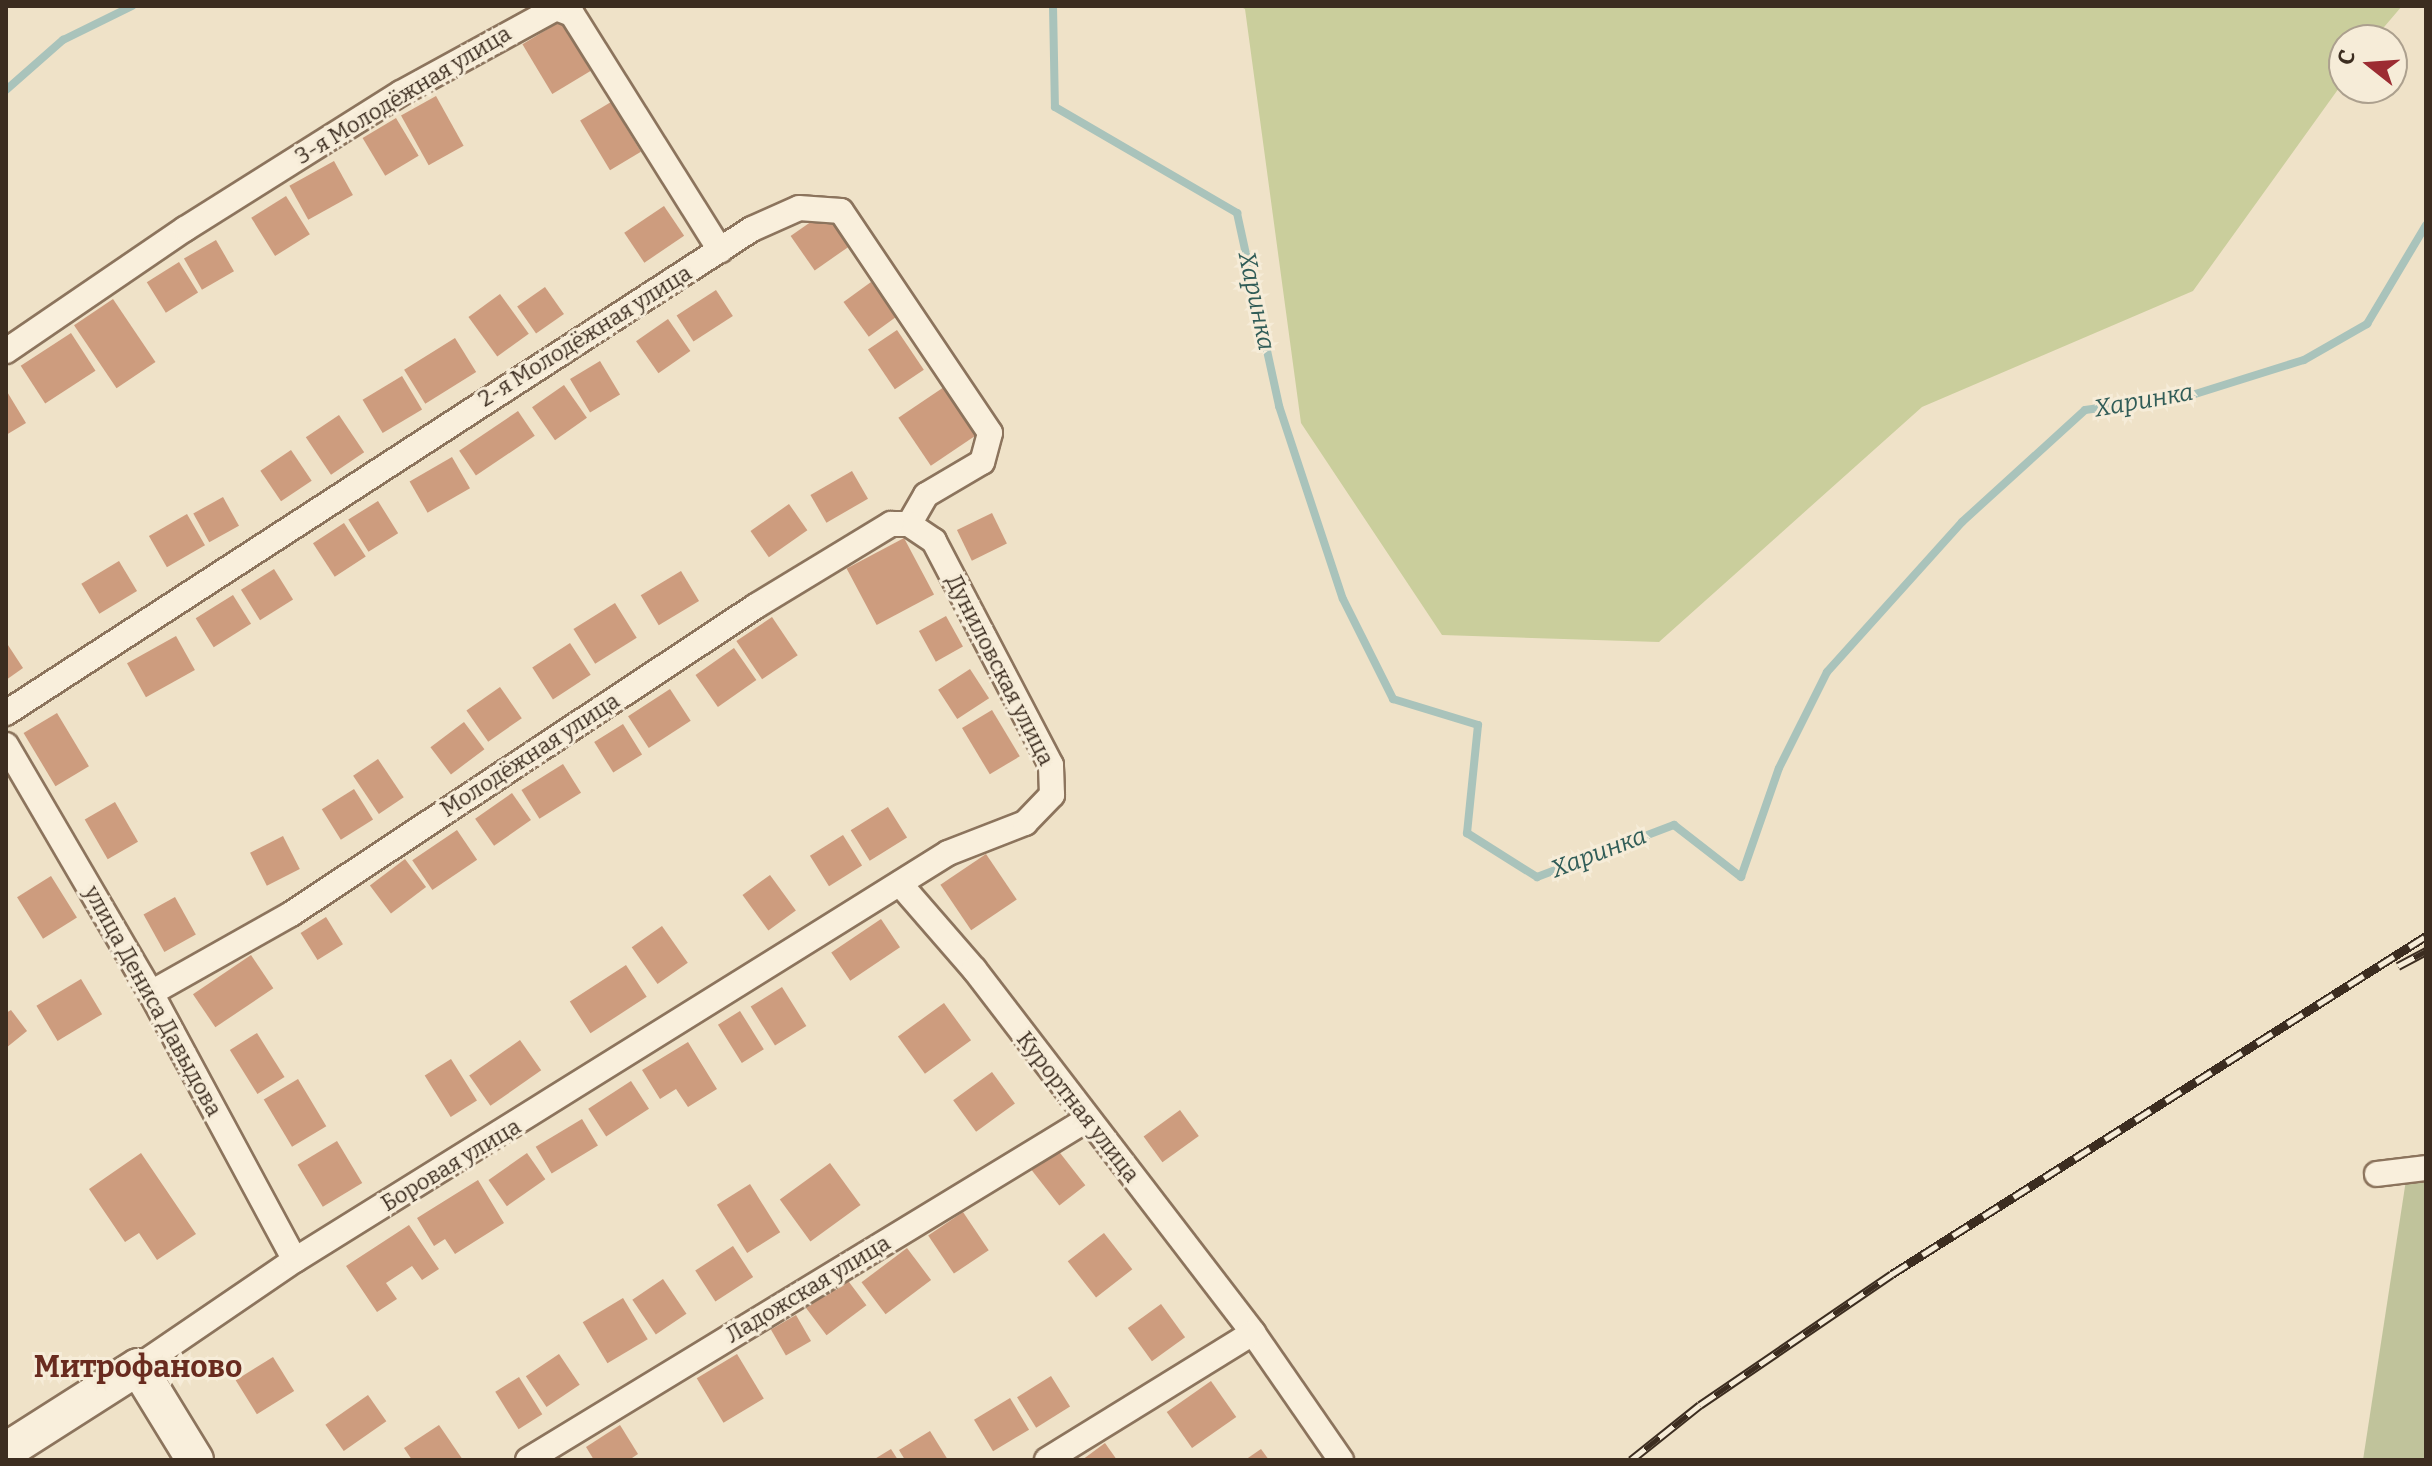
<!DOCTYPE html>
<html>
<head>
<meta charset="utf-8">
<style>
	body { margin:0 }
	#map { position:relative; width:2432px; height:1466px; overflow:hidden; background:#efe2c8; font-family:Bitter,serif }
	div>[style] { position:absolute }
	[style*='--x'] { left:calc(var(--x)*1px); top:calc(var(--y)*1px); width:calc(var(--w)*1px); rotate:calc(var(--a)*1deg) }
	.green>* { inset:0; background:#cace9c }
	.cemetery>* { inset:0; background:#c0c39b }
	.stream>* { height:8px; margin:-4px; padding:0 4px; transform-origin:4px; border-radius:4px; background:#a9c3bb }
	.building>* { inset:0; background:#cd9c7e; transform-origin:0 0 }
	.roads { filter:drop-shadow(2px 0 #8c745d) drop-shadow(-2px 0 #8c745d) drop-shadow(0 2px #8c745d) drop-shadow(0 -2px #8c745d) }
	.street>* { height:24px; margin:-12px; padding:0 12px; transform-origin:12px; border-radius:12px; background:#f9efdc }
	.secondary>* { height:36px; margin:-18px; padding:0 18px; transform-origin:18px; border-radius:18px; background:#f9efdc }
	.rail>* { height:9px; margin-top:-4.5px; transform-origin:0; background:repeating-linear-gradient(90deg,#f6ecd8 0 18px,#3c2d20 0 36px); box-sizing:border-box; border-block:2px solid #3c2d20 }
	span { translate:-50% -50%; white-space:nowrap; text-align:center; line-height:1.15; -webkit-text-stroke:6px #f6ecd8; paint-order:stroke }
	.street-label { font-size:22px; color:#3c2d20 }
	.water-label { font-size:24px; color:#305c57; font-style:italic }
	.district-label { font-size:30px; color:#692b1f; font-weight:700 }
	.frame { position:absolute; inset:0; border:8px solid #3c2d20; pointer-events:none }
	.north { position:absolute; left:2328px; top:24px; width:80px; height:80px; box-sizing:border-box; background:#f6ecd8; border:2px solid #aca08e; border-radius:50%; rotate:287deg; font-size:22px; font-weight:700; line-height:32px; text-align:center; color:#3c2d20 }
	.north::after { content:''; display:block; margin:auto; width:28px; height:36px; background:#9c2c32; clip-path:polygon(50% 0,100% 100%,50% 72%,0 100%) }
</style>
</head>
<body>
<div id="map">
	<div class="green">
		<i style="clip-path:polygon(1239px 6px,2402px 6px,2373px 40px,2344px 40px,2344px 81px,2193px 291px,1922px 407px,1659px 642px,1442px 635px,1301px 423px,1245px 9px)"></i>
	</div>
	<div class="cemetery">
		<i style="clip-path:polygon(2426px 1179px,2426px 1460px,2363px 1460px,2406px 1180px)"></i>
	</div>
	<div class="stream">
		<i style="--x:1053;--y:6;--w:101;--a:88.9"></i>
		<i style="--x:1055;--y:107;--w:211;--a:30.2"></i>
		<i style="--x:1237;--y:213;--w:198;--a:77.7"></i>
		<i style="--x:1279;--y:406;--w:203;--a:71.7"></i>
		<i style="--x:1343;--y:599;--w:112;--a:63.4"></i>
		<i style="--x:1393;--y:699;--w:89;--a:17"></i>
		<i style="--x:1478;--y:725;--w:109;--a:95.8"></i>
		<i style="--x:1467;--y:833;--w:83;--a:32.2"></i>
		<i style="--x:1537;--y:877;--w:147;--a:-20.8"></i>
		<i style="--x:1674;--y:825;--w:85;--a:37.8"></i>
		<i style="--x:1741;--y:877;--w:115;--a:-70.8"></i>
		<i style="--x:1779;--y:768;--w:107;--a:-63.4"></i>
		<i style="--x:1827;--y:672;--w:202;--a:-48"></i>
		<i style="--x:1962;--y:522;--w:166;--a:-42.3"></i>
		<i style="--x:2085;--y:410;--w:108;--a:-8"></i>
		<i style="--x:2192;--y:395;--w:117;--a:-17.4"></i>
		<i style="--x:2304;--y:360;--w:73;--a:-29.7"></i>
		<i style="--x:2367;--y:324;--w:115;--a:-59.2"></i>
		<i style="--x:6;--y:90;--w:76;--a:-41.3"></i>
		<i style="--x:63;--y:40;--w:77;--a:-26.2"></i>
	</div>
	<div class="building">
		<i style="left:561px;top:21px;width:58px;height:45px;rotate:59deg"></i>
		<i style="left:436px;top:96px;width:57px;height:40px;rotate:61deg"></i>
		<i style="left:611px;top:102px;width:58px;height:36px;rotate:59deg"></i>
		<i style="left:396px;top:118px;width:44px;height:39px;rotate:59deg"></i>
		<i style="left:334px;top:161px;width:39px;height:51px;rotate:61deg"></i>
		<i style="left:286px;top:196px;width:45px;height:41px;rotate:58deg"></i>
		<i style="left:664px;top:206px;width:36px;height:48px;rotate:56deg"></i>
		<i style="left:825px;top:212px;width:42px;height:42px;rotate:55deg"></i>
		<i style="left:216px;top:240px;width:36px;height:37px;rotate:60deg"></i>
		<i style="left:179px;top:262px;width:36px;height:38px;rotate:58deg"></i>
		<i style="left:871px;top:282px;width:43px;height:34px;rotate:54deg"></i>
		<i style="left:545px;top:287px;width:33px;height:34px;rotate:55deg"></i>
		<i style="left:716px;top:290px;width:31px;height:47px;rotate:57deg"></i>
		<i style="left:500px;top:294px;width:49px;height:39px;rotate:54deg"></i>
		<i style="left:113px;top:299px;width:76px;height:47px;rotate:56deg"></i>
		<i style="left:668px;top:319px;width:39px;height:39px;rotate:55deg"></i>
		<i style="left:897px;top:330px;width:48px;height:35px;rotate:56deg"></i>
		<i style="left:71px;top:333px;width:45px;height:60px;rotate:57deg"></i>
		<i style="left:455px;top:338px;width:40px;height:60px;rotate:58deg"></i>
		<i style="left:600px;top:361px;width:39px;height:35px;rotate:59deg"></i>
		<i style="left:402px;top:376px;width:39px;height:46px;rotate:59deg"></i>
		<i style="left:564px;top:385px;width:40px;height:39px;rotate:55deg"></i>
		<i style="left:944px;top:387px;width:58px;height:55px;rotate:56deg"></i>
		<i style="clip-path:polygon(6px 390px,26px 423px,6px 435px)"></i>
		<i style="left:518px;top:411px;width:30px;height:71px;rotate:56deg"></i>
		<i style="left:339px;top:415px;width:45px;height:40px;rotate:56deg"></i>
		<i style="left:291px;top:450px;width:37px;height:37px;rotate:56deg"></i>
		<i style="left:452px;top:457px;width:36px;height:49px;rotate:60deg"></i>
		<i style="left:852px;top:471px;width:32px;height:48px;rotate:60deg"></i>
		<i style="left:223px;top:497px;width:33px;height:34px;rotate:61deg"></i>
		<i style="left:378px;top:501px;width:38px;height:35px;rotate:58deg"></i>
		<i style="left:789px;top:504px;width:32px;height:47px;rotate:55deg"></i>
		<i style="left:992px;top:513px;width:34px;height:39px;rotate:64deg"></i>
		<i style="left:187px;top:514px;width:36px;height:44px;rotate:60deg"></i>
		<i style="left:344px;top:523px;width:40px;height:37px;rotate:57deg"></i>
		<i style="left:904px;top:538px;width:64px;height:65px;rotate:62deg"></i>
		<i style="left:119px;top:561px;width:35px;height:44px;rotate:59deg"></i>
		<i style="left:274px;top:569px;width:36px;height:39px;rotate:58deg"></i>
		<i style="left:681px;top:571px;width:35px;height:47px;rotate:59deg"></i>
		<i style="left:233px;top:595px;width:34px;height:44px;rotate:58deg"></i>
		<i style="left:615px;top:603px;width:41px;height:49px;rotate:58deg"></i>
		<i style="left:946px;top:616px;width:35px;height:31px;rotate:61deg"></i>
		<i style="left:772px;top:617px;width:46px;height:43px;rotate:56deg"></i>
		<i style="left:176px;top:636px;width:39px;height:56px;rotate:61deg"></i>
		<i style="clip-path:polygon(6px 642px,23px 668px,6px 680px)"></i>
		<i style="left:570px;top:643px;width:38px;height:45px;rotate:57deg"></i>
		<i style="left:734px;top:648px;width:39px;height:47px;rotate:55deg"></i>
		<i style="left:970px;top:669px;width:35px;height:38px;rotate:57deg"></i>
		<i style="left:500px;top:687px;width:38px;height:41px;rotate:55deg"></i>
		<i style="left:670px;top:689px;width:38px;height:50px;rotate:57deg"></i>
		<i style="left:992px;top:710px;width:54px;height:35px;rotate:59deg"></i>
		<i style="left:57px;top:713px;width:62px;height:39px;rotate:59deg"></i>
		<i style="left:464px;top:722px;width:34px;height:42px;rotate:53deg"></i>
		<i style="left:623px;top:724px;width:36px;height:34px;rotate:58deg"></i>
		<i style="left:378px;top:759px;width:46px;height:30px;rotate:56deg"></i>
		<i style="left:563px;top:764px;width:34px;height:49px;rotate:58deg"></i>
		<i style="left:354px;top:789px;width:36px;height:38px;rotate:58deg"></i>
		<i style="left:512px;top:793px;width:33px;height:45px;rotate:55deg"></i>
		<i style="left:115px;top:802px;width:46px;height:35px;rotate:60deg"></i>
		<i style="left:888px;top:807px;width:36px;height:44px;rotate:58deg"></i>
		<i style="left:457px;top:830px;width:36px;height:54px;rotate:56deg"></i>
		<i style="left:843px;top:835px;width:36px;height:39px;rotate:58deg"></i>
		<i style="left:283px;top:836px;width:37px;height:37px;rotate:63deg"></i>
		<i style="left:986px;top:854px;width:55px;height:55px;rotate:56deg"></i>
		<i style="left:405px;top:859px;width:35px;height:44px;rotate:53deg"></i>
		<i style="left:770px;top:875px;width:44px;height:34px;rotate:54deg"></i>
		<i style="left:51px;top:876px;width:49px;height:40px;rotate:58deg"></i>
		<i style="left:175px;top:897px;width:43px;height:36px;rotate:61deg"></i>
		<i style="left:326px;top:917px;width:32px;height:30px;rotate:58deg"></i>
		<i style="left:881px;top:919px;width:34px;height:60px;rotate:56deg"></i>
		<i style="left:662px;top:926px;width:45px;height:37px;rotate:55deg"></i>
		<i style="left:251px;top:955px;width:40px;height:70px;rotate:56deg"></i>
		<i style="left:626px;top:965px;width:38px;height:67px;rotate:57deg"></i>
		<i style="left:81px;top:979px;width:41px;height:52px;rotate:59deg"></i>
		<i style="left:782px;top:987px;width:46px;height:37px;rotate:58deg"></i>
		<i style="left:944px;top:1003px;width:46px;height:57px;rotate:54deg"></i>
		<i style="clip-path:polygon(11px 1010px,27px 1031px,6px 1048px,6px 1013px)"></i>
		<i style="left:740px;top:1011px;width:45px;height:26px;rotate:58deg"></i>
		<i style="left:257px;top:1033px;width:52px;height:32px;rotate:58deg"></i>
		<i style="left:520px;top:1040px;width:37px;height:62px;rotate:55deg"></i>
		<i style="clip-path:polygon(688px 1042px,717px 1089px,688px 1107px,676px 1089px,660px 1099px,642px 1070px)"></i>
		<i style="left:451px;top:1059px;width:49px;height:31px;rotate:58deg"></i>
		<i style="left:992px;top:1072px;width:39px;height:48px;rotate:54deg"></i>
		<i style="left:298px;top:1079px;width:55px;height:40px;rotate:59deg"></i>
		<i style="left:631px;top:1081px;width:33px;height:51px;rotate:57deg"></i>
		<i style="left:1180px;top:1110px;width:32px;height:45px;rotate:54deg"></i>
		<i style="left:582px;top:1119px;width:31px;height:54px;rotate:59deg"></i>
		<i style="left:337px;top:1141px;width:49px;height:46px;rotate:59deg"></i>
		<i style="left:1057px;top:1149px;width:46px;height:33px;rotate:52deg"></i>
		<i style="clip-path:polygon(141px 1153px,196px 1234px,157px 1260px,139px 1233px,125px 1242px,89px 1189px)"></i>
		<i style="left:527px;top:1153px;width:32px;height:47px;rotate:55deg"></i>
		<i style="left:830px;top:1163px;width:52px;height:62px;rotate:54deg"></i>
		<i style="clip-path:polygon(478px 1180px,504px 1223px,455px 1254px,445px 1239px,434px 1246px,417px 1218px)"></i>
		<i style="left:750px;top:1184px;width:57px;height:39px;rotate:58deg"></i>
		<i style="left:963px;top:1212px;width:46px;height:42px;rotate:56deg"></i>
		<i style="clip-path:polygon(409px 1225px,439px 1269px,422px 1280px,412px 1266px,386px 1283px,397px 1299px,377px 1312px,346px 1266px)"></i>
		<i style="left:1104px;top:1233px;width:46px;height:46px;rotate:52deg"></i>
		<i style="left:733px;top:1246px;width:37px;height:45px;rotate:57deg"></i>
		<i style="left:907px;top:1248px;width:40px;height:57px;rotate:53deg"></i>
		<i style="left:846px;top:1278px;width:34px;height:50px;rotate:53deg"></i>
		<i style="left:663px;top:1279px;width:42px;height:37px;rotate:56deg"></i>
		<i style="left:623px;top:1298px;width:48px;height:47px;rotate:59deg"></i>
		<i style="left:1161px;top:1304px;width:41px;height:41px;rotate:54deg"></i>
		<i style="left:796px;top:1315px;width:30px;height:29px;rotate:60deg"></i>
		<i style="left:559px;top:1354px;width:37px;height:40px;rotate:56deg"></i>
		<i style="left:737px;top:1354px;width:52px;height:47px;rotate:59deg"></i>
		<i style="left:273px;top:1357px;width:40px;height:44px;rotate:58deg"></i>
		<i style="left:1051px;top:1376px;width:36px;height:40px;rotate:58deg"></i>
		<i style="left:519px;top:1377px;width:44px;height:28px;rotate:58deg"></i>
		<i style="left:1211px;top:1381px;width:44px;height:54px;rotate:55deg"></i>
		<i style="left:368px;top:1395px;width:32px;height:52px;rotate:55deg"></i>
		<i style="left:1010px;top:1398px;width:37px;height:42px;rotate:59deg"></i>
		<i style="clip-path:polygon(439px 1425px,463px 1460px,412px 1460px,404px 1448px)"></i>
		<i style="clip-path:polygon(620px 1425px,638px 1454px,629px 1460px,594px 1460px,586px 1447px)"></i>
		<i style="clip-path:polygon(930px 1431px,948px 1460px,905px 1460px,899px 1450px)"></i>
		<i style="clip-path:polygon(1105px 1443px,1117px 1460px,1082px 1460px)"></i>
		<i style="clip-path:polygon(891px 1449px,898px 1460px,873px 1460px)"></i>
		<i style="clip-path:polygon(1261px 1449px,1269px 1460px,1245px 1460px)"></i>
	</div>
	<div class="roads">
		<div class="street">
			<i style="--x:6;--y:351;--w:217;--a:-34.3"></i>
			<i style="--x:185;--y:229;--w:255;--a:-32.2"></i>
			<i style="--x:401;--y:93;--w:177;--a:-28.7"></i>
			<i style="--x:556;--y:8;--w:17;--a:21"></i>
			<i style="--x:572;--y:14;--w:279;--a:57.9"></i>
			<i style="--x:6;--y:713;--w:889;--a:-32.98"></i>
			<i style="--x:752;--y:229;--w:51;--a:-24.1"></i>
			<i style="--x:799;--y:208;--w:42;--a:4.1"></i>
			<i style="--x:841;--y:211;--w:267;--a:56.1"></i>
			<i style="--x:990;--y:433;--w:30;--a:105"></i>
			<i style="--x:982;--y:462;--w:65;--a:149.5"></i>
			<i style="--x:926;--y:495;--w:34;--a:120"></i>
			<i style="--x:6;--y:745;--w:287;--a:59.7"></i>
			<i style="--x:151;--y:993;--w:303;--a:61.7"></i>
			<i style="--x:900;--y:884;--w:113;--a:49"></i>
			<i style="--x:974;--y:969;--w:459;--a:52.5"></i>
			<i style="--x:1253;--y:1333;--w:155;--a:55.3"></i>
			<i style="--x:2377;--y:1174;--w:49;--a:-7"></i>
			<i style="--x:138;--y:1367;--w:190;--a:-34.3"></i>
			<i style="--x:295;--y:1260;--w:769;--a:-31.93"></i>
			<i style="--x:948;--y:853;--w:83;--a:-21.3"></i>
			<i style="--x:1025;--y:823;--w:39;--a:-46"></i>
			<i style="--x:1052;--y:795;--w:30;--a:-92"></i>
			<i style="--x:1051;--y:765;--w:253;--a:-117.6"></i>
			<i style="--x:934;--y:541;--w:30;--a:-146"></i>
			<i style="--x:909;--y:524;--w:18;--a:180"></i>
			<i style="--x:891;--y:524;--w:158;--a:148.7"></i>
			<i style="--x:756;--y:606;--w:558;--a:146.48"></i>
			<i style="--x:291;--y:914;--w:161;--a:150.6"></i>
			<i style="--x:528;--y:1460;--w:656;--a:-31.34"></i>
			<i style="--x:1047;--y:1460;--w:242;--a:-31.7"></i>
		</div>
		<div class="secondary">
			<i style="--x:6;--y:1451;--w:156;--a:-32.5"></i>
			<i style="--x:138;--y:1367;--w:109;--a:58.5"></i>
		</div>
	</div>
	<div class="rail">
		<i style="--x:2398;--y:966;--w:32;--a:-28"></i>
		<i style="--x:1631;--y:1460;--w:88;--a:-38.6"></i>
		<i style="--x:1700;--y:1405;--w:232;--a:-34.3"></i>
		<i style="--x:1892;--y:1274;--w:632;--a:-32.33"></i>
	</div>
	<div class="street-label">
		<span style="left:403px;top:95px;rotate:-31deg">3-я Молодёжная улица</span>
		<span style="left:585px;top:336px;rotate:-32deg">2-я Молодёжная улица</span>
		<span style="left:1000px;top:670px;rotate:63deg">Дуниловская улица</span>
		<span style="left:530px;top:755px;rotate:-33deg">Молодёжная улица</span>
		<span style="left:153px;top:1001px;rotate:61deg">улица Дениса Давыдова</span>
		<span style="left:1078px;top:1107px;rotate:52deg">Курортная улица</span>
		<span style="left:451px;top:1165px;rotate:-31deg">Боровая улица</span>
		<span style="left:808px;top:1289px;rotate:-31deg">Ладожская улица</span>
	</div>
	<div class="water-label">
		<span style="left:1256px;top:301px;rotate:78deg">Харинка</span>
		<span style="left:2144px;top:401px;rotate:-10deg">Харинка</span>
		<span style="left:1599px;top:853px;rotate:-21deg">Харинка</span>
	</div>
	<div class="district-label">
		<span style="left:138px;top:1367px">Митрофаново</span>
	</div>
	<div class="frame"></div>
	<div class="north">С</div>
</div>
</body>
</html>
